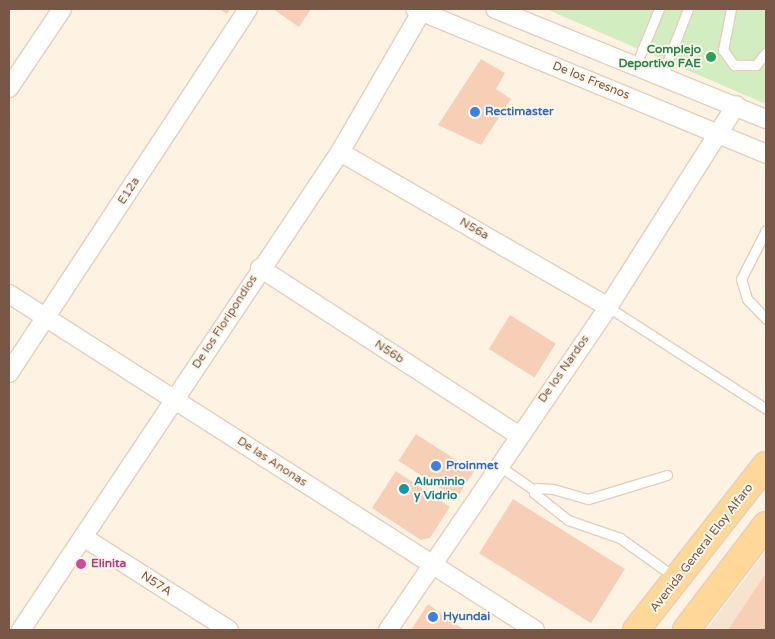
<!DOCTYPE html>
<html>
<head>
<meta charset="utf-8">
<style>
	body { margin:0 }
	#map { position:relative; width:775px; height:639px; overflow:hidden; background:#fef3e2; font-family:"Varela Round",sans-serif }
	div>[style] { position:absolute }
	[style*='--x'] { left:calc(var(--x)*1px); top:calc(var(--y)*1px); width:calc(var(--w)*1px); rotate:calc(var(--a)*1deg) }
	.residential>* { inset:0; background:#f7e4d0 }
	.green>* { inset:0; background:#d2edbf }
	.building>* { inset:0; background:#f7cfb7; transform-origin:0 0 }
	.roads { filter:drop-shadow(1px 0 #e4cfbd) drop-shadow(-1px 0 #e4cfbd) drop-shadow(0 1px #e4cfbd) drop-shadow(0 -1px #e4cfbd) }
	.lane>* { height:9px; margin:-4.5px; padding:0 4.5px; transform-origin:4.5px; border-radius:4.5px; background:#fff }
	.street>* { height:18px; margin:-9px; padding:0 9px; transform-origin:9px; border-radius:9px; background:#fff }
	.primary>* { height:26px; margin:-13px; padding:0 13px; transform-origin:13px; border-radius:13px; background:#ffd798 }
	.dots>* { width:14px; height:14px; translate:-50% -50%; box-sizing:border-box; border:2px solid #fff7ea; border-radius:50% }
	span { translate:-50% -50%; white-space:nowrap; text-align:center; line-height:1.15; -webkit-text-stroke:4px #fff7ea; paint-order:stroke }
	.leisure-label { font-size:12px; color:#27864d; font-weight:700 }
	.right { translate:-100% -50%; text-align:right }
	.street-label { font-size:12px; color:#795746 }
	.shop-label { font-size:12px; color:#366cbe; font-weight:700 }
	.left { translate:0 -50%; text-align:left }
	.culture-label { font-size:12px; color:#0d838f; font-weight:700 }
	.hotel-label { font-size:12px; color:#b23c85; font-weight:700 }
	.frame { position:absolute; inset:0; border:10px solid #795746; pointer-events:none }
</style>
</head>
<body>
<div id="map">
	<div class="residential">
		<i style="clip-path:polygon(766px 551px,766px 630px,706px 630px)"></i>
	</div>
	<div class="green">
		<i style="clip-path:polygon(546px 9px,766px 9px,766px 104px)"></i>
	</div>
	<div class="building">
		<i style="clip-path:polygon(219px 9px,230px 9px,227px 14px)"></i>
		<i style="clip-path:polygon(273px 9px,311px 9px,299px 27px)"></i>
		<i style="clip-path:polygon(481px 59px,505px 73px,496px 89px,511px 99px,481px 145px,438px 125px)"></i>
		<i style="left:510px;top:315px;width:54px;height:40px;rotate:32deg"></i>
		<i style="left:416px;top:434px;width:69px;height:32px;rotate:33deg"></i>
		<i style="clip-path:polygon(396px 471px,450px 507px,430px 538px,421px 540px,372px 508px)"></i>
		<i style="left:513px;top:499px;width:132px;height:64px;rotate:32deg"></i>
		<i style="clip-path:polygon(766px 573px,766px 630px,728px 630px)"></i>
		<i style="clip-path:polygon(428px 604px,464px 630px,411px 630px)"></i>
	</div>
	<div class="roads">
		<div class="lane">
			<i style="--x:731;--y:9;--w:42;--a:101"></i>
			<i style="--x:723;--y:50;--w:19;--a:54"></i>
			<i style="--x:734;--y:65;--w:22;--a:0"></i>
			<i style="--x:756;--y:65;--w:16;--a:-52"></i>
			<i style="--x:636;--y:65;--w:61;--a:-67.7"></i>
			<i style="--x:662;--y:76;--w:72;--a:-68.8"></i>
			<i style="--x:766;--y:230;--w:55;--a:117"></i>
			<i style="--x:741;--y:279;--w:21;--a:73"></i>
			<i style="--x:747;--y:299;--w:28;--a:46"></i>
			<i style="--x:608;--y:307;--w:188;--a:32.8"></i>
			<i style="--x:498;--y:465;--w:44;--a:34.8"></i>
			<i style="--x:667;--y:475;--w:83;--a:163.1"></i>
			<i style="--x:588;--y:499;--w:37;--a:-164"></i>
			<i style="--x:552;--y:489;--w:15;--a:-176"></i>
			<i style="--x:537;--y:488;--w:6;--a:121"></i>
			<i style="--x:534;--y:493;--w:43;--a:38.5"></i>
			<i style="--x:568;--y:520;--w:55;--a:19.1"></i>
			<i style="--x:620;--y:538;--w:69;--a:35.5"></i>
		</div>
		<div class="street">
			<i style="--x:415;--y:9;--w:380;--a:22.4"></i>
			<i style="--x:495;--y:9;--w:292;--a:22.1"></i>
			<i style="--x:9;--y:88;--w:95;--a:-56.1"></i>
			<i style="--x:340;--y:152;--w:310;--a:30"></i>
			<i style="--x:260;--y:268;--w:307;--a:32.9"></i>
			<i style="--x:9;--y:294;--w:624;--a:32.57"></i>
			<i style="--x:9;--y:373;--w:435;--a:-56.7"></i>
			<i style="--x:83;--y:537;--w:173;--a:32.5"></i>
			<i style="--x:21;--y:630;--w:575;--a:-56.28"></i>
			<i style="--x:340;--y:152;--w:165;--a:-59.9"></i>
			<i style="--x:388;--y:630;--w:391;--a:-55.7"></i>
			<i style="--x:608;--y:307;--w:239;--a:-57.6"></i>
		</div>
		<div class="primary">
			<i style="--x:636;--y:630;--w:210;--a:-51.8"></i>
			<i style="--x:686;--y:630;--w:132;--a:-52.7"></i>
		</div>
	</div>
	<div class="dots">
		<i style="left:711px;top:57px;background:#2e9e5b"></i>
		<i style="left:475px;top:112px;background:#3f7fe0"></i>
		<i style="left:436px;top:466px;background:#3f7fe0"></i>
		<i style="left:404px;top:489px;background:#0f9aa8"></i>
		<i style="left:81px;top:564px;background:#d1479c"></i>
		<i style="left:433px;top:617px;background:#3f7fe0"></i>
	</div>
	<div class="leisure-label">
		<span class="right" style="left:701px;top:57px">Complejo<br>Deportivo FAE</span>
	</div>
	<div class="street-label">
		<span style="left:591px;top:81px;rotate:22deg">De los Fresnos</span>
		<span style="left:129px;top:191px;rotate:-57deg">E12a</span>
		<span style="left:474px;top:229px;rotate:30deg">N56a</span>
		<span style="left:225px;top:322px;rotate:-57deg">De los Floripondios</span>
		<span style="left:389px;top:352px;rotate:33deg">N56b</span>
		<span style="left:564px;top:369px;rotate:-55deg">De los Nardos</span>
		<span style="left:272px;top:462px;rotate:33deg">De las Anonas</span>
		<span style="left:702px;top:548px;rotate:-52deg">Avenida General Eloy Alfaro</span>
		<span style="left:156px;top:584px;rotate:33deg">N57A</span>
	</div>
	<div class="shop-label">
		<span class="left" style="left:485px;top:112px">Rectimaster</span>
		<span class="left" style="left:446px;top:466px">Proinmet</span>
		<span class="left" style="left:443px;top:617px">Hyundai</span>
	</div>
	<div class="culture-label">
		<span class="left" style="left:414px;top:489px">Aluminio<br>y Vidrio</span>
	</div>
	<div class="hotel-label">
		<span class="left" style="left:91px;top:564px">Elinita</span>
	</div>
	<div class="frame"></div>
</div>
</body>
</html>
